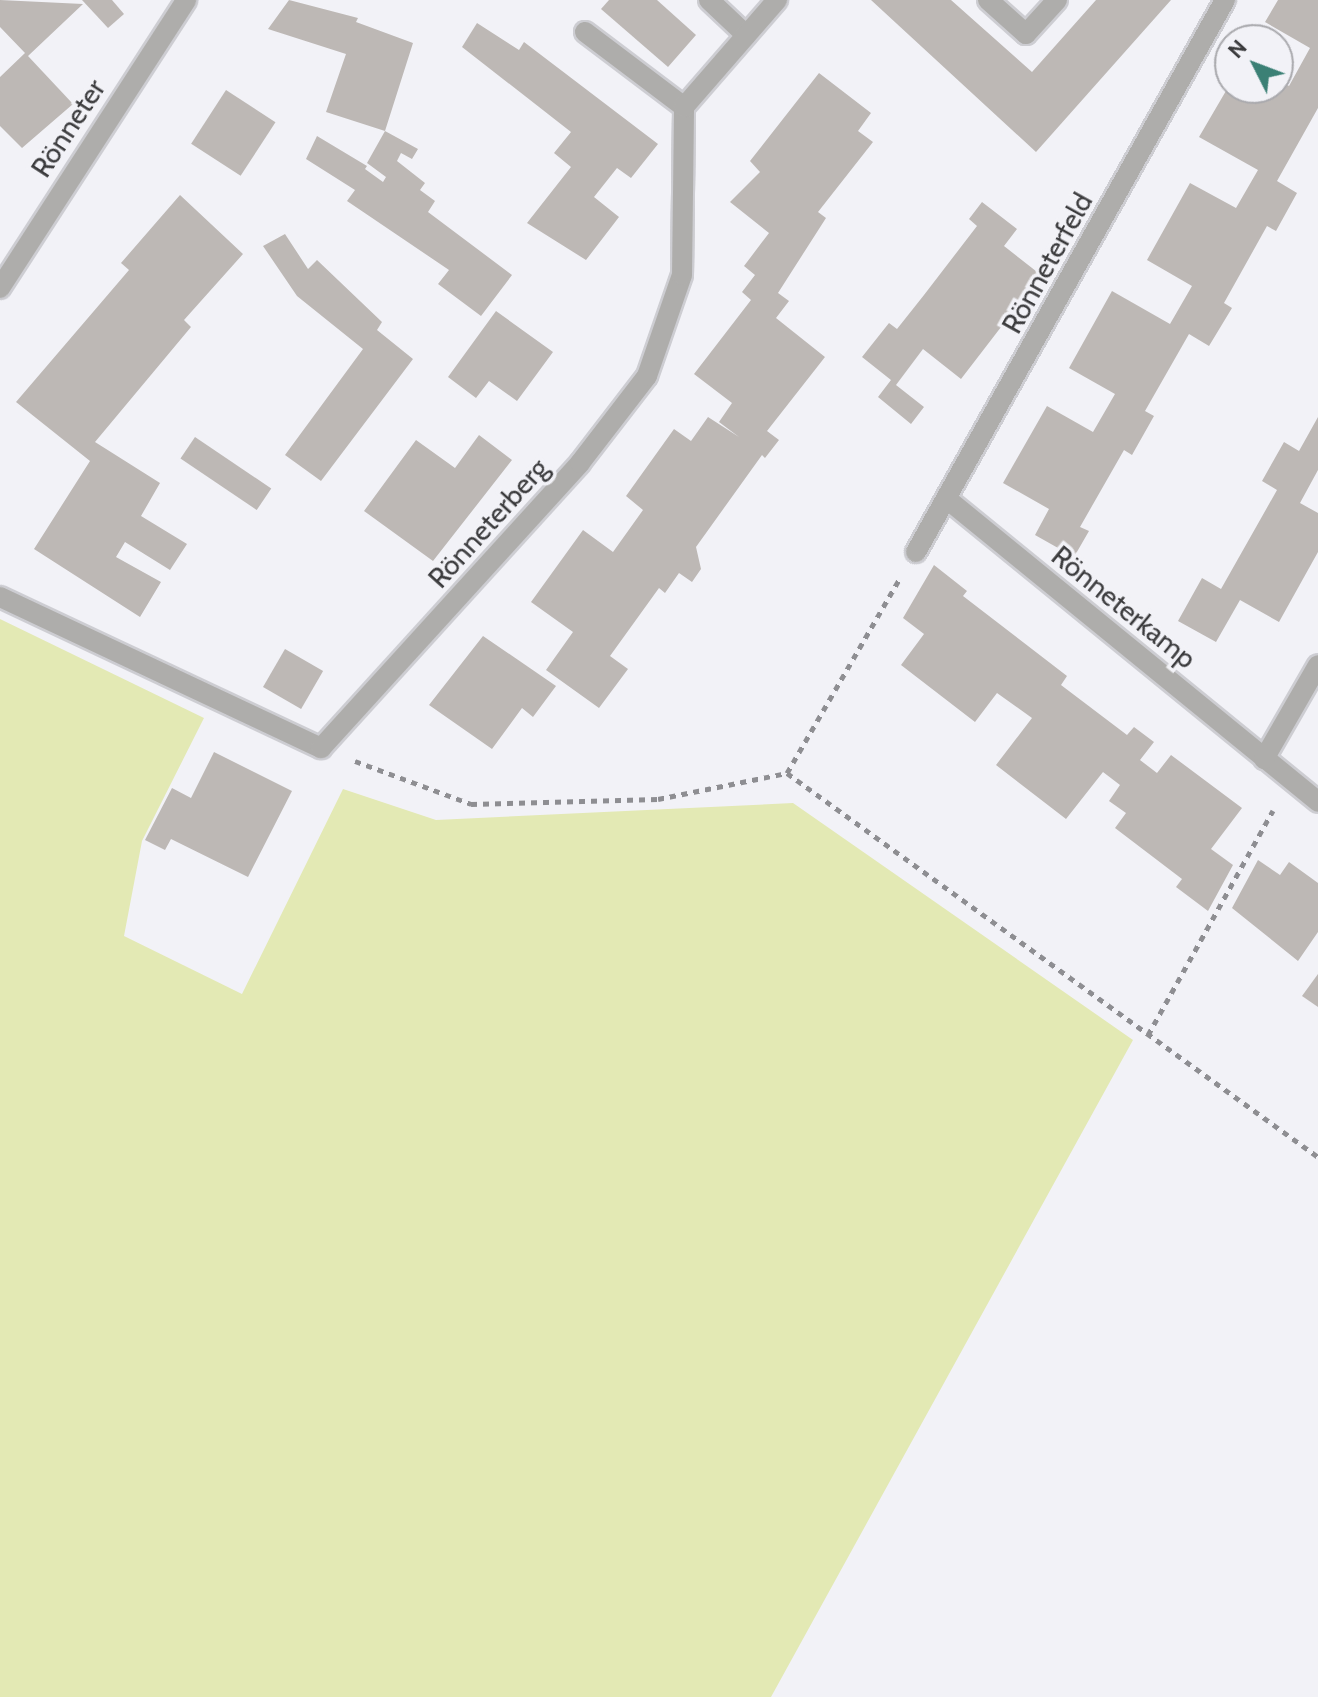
<!DOCTYPE html>
<html>
<head>
<meta charset="utf-8">
<style>
	body { margin:0 }
	#map { position:relative; width:1318px; height:1697px; overflow:hidden; background:#f2f2f7; font-family:Cabin,sans-serif }
	div>[style] { position:absolute }
	[style*='--x'] { left:calc(var(--x)*1px); top:calc(var(--y)*1px); width:calc(var(--w)*1px); rotate:calc(var(--a)*1deg) }
	.green>* { inset:0; background:#e3e9b4 }
	.building>* { inset:0; background:#bdb8b5; transform-origin:0 0 }
	.path>* { height:5px; margin-top:-2.5px; transform-origin:0; background:repeating-linear-gradient(90deg,#8e8e92 0 6px,transparent 0 12px) }
	.roads { filter:drop-shadow(2px 0 #cdcdd2) drop-shadow(-2px 0 #cdcdd2) drop-shadow(0 2px #cdcdd2) drop-shadow(0 -2px #cdcdd2) }
	.lane>* { height:20px; margin:-10px; padding:0 10px; transform-origin:10px; border-radius:10px; background:#aeadab }
	.street>* { height:20px; margin:-10px; padding:0 10px; transform-origin:10px; border-radius:10px; background:#aeadab }
	span { translate:-50% -50%; white-space:nowrap; text-align:center; line-height:1.15; -webkit-text-stroke:7px #f2f2f7; paint-order:stroke }
	.street-label { font-size:28px; color:#3b3b3d }
	.north { position:absolute; left:1214px; top:24px; width:80px; height:80px; box-sizing:border-box; background:#f2f2f7; border:2px solid #a9a9ad; border-radius:50%; rotate:312deg; font-size:22px; font-weight:700; line-height:32px; text-align:center; color:#3b3b3d }
	.north::after { content:''; display:block; margin:auto; width:28px; height:36px; background:#3b8075; clip-path:polygon(50% 0,100% 100%,50% 72%,0 100%) }
</style>
</head>
<body>
<div id="map">
	<div class="green">
		<i style="clip-path:polygon(0 619px,204px 718px,142px 841px,124px 936px,242px 994px,343px 789px,436px 820px,793px 803px,1133px 1040px,771px 1697px,0 1697px)"></i>
	</div>
	<div class="building">
		<i style="clip-path:polygon(0 0,83px 4px,28px 56px,73px 104px,22px 148px,0 126px,0 77px,25px 53px,0 27px)"></i>
		<i style="clip-path:polygon(82px 0,112px 0,124px 14px,108px 28px)"></i>
		<i style="clip-path:polygon(289px 0,358px 18px,356px 22px,413px 43px,385px 131px,326px 112px,346px 54px,268px 29px)"></i>
		<i style="clip-path:polygon(609px 0,657px 0,696px 35px,668px 67px,601px 9px)"></i>
		<i style="clip-path:polygon(871px 0,951px 0,1032px 72px,1096px 0,1171px 0,1036px 152px)"></i>
		<i style="clip-path:polygon(1278px 0,1318px 0,1318px 108px,1277px 181px,1297px 193px,1276px 231px,1267px 226px,1224px 303px,1232px 308px,1209px 346px,1189px 334px,1145px 411px,1154px 416px,1132px 455px,1124px 450px,1080px 527px,1089px 531px,1074px 557px,1035px 535px,1049px 509px,1003px 483px,1047px 406px,1093px 432px,1115px 394px,1069px 368px,1112px 291px,1170px 324px,1192px 286px,1147px 260px,1190px 183px,1236px 208px,1258px 170px,1199px 137px,1230px 84px,1230px 88px,1278px 88px,1278px 80px,1289px 86px,1310px 48px,1265px 22px)"></i>
		<i style="clip-path:polygon(477px 23px,519px 50px,524px 42px,658px 144px,631px 178px,617px 168px,594px 197px,619px 217px,586px 260px,527px 223px,571px 167px,554px 153px,571px 132px,462px 47px)"></i>
		<i style="clip-path:polygon(819px 73px,871px 113px,858px 131px,873px 142px,818px 212px,826px 218px,778px 293px,789px 301px,776px 318px,825px 357px,767px 431px,779px 440px,765px 458px,762px 455px,696px 547px,701px 569px,692px 582px,679px 573px,665px 593px,659px 588px,610px 656px,628px 669px,599px 708px,546px 670px,573px 632px,531px 602px,583px 530px,613px 552px,643px 510px,626px 496px,674px 429px,691px 441px,708px 417px,739px 437px,719px 422px,732px 403px,694px 374px,751px 300px,742px 292px,755px 275px,744px 266px,769px 233px,730px 202px,760px 172px,750px 161px)"></i>
		<i style="left:226px;top:90px;width:59px;height:64px;rotate:33deg"></i>
		<i style="clip-path:polygon(385px 131px,418px 149px,412px 159px,401px 153px,397px 161px,425px 183px,420px 190px,435px 201px,428px 212px,512px 275px,481px 316px,438px 284px,449px 270px,347px 201px,355px 190px,306px 159px,317px 136px,367px 166px,365px 169px,383px 182px,386px 177px,367px 163px)"></i>
		<i style="clip-path:polygon(180px 195px,243px 254px,184px 320px,191px 327px,95px 442px,160px 483px,141px 516px,187px 544px,170px 570px,125px 542px,116px 557px,161px 582px,140px 617px,34px 549px,90px 461px,16px 402px,129px 270px,121px 263px)"></i>
		<i style="clip-path:polygon(982px 202px,1017px 229px,1004px 246px,1041px 275px,961px 379px,923px 349px,896px 385px,924px 407px,911px 424px,878px 397px,891px 380px,862px 357px,889px 323px,897px 329px,924px 295px,977px 226px,969px 219px)"></i>
		<i style="clip-path:polygon(285px 234px,308px 269px,317px 260px,382px 322px,377px 330px,413px 359px,321px 481px,285px 455px,363px 349px,297px 296px,263px 246px)"></i>
		<i style="clip-path:polygon(496px 311px,553px 352px,517px 401px,489px 381px,476px 398px,448px 377px)"></i>
		<i style="clip-path:polygon(1318px 417px,1318px 470px,1300px 503px,1318px 513px,1318px 552px,1279px 622px,1240px 600px,1216px 642px,1178px 621px,1202px 578px,1221px 589px,1277px 490px,1262px 481px,1284px 442px,1299px 451px)"></i>
		<i style="clip-path:polygon(479px 435px,512px 460px,433px 561px,364px 511px,416px 440px,455px 468px)"></i>
		<i style="left:195px;top:437px;width:92px;height:26px;rotate:34deg"></i>
		<i style="clip-path:polygon(934px 565px,967px 591px,963px 596px,1067px 676px,1061px 685px,1127px 735px,1134px 727px,1154px 742px,1140px 760px,1157px 773px,1171px 755px,1242px 808px,1211px 849px,1233px 865px,1208px 911px,1176px 887px,1182px 879px,1115px 828px,1126px 813px,1109px 801px,1120px 785px,1103px 772px,1066px 819px,996px 765px,1032px 718px,997px 693px,975px 722px,901px 665px,924px 634px,903px 618px)"></i>
		<i style="clip-path:polygon(483px 636px,556px 686px,533px 717px,522px 708px,492px 749px,429px 705px)"></i>
		<i style="left:285px;top:649px;width:44px;height:44px;rotate:30deg"></i>
		<i style="clip-path:polygon(214px 752px,292px 791px,248px 877px,171px 839px,165px 850px,145px 840px,172px 788px,191px 798px)"></i>
		<i style="clip-path:polygon(1258px 860px,1280px 875px,1289px 862px,1318px 883px,1318px 932px,1298px 961px,1232px 908px)"></i>
		<i style="clip-path:polygon(1318px 974px,1318px 1007px,1302px 996px)"></i>
	</div>
	<div class="path">
		<i style="--x:355;--y:761;--w:124;--a:20.3"></i>
		<i style="--x:471;--y:804;--w:187;--a:-1.5"></i>
		<i style="--x:658;--y:799;--w:132;--a:-11.4"></i>
		<i style="--x:787;--y:773;--w:655;--a:35.87"></i>
		<i style="--x:787;--y:773;--w:223;--a:-59.9"></i>
		<i style="--x:1148;--y:1035;--w:257;--a:-60.9"></i>
	</div>
	<div class="roads">
		<div class="lane">
			<i style="--x:988;--y:0;--w:51;--a:41.8"></i>
			<i style="--x:1026;--y:34;--w:46;--a:-47.6"></i>
		</div>
		<div class="street">
			<i style="--x:709;--y:0;--w:51;--a:43.4"></i>
			<i style="--x:585;--y:32;--w:124;--a:37.1"></i>
			<i style="--x:0;--y:288;--w:343;--a:-57.1"></i>
			<i style="--x:947;--y:499;--w:479;--a:39.2"></i>
			<i style="--x:916;--y:552;--w:633;--a:-60.76"></i>
			<i style="--x:0;--y:597;--w:355;--a:25.2"></i>
			<i style="--x:321;--y:748;--w:385;--a:-47.7"></i>
			<i style="--x:580;--y:463;--w:110;--a:-52.4"></i>
			<i style="--x:647;--y:376;--w:107;--a:-70.9"></i>
			<i style="--x:682;--y:275;--w:168;--a:-89.3"></i>
			<i style="--x:684;--y:107;--w:142;--a:-49"></i>
			<i style="--x:1264;--y:759;--w:108;--a:-60.1"></i>
		</div>
	</div>
	<div class="street-label">
		<span style="left:68px;top:128px;rotate:-57deg">Rönneter</span>
		<span style="left:1047px;top:263px;rotate:-61deg">Rönneterfeld</span>
		<span style="left:488px;top:523px;rotate:-48deg">Rönneterberg</span>
		<span style="left:1124px;top:607px;rotate:39deg">Rönneterkamp</span>
	</div>
	<div class="north">N</div>
</div>
</body>
</html>
